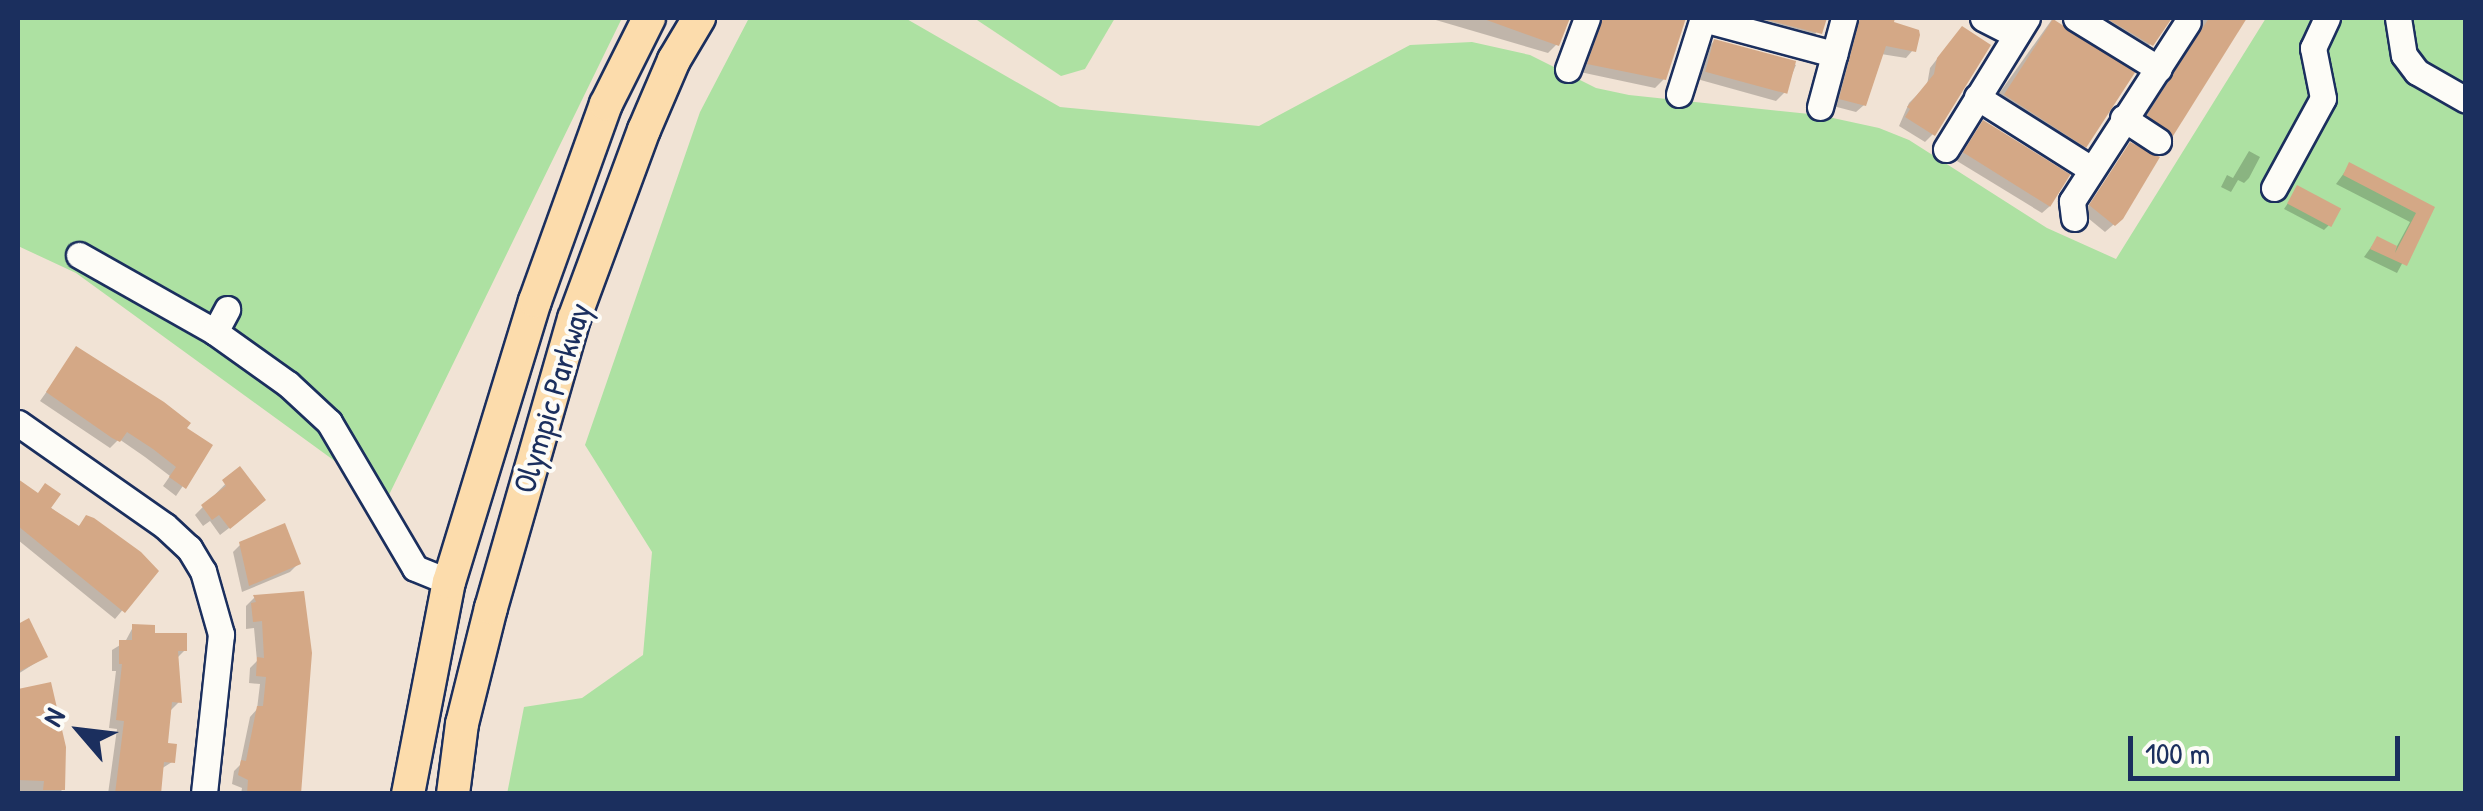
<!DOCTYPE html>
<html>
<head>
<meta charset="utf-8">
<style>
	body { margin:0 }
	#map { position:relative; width:2483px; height:811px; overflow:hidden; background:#f1e3d5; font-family:"Patrick Hand",sans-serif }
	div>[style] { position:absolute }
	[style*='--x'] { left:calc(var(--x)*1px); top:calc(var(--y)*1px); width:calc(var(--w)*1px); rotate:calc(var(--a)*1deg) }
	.green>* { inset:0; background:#ade1a2 }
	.shadow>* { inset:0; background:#0003 }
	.building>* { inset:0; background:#d4a886; transform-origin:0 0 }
	.roads { filter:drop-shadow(2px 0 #1b2f5e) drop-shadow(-2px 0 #1b2f5e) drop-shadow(0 2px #1b2f5e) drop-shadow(0 -2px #1b2f5e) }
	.minor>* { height:25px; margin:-12.5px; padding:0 12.5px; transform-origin:12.5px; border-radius:12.5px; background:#fdfcf7 }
	.major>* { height:32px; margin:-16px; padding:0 16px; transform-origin:16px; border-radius:16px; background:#fcdcac }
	span { translate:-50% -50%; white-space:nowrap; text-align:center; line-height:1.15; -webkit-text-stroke:8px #fdfcf7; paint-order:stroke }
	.street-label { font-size:32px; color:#1b2f5e }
	.frame { position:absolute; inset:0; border:20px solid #1b2f5e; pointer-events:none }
	.north { position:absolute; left:30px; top:681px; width:100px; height:100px; -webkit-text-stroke:8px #fdfcf7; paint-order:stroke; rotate:298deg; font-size:28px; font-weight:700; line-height:40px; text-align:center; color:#1b2f5e }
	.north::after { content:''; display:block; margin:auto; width:35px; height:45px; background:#1b2f5e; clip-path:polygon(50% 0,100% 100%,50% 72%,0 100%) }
	.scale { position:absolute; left:2128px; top:736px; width:272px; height:45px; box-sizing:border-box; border:5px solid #1b2f5e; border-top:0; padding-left:12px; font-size:30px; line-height:35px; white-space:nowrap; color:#1b2f5e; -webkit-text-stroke:8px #fdfcf7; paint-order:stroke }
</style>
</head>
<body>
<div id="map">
	<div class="green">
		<i style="clip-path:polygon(18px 18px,622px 18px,387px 499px,76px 273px,18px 246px)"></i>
		<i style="clip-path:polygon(749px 18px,905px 18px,1060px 107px,1259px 126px,1410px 45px,1472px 42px,1530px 55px,1596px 88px,1629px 95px,1819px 115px,1879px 128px,1909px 140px,2047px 228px,2116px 259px,2266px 18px,2465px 18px,2465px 793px,507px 794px,524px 707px,582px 698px,643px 655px,652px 552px,585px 445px,700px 112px)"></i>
		<i style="clip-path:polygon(974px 18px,1115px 18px,1085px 69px,1061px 76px)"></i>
	</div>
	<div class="shadow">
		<i style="clip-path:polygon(1429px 18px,1565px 18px,1557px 44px,1548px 53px)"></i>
		<i style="clip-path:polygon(1595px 18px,1683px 18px,1664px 79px,1655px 88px,1580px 72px,1595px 33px)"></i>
		<i style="clip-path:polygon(1717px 18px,1825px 18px,1811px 41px)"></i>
		<i style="clip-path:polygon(1851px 18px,1892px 18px,1891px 24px,1913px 50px,1906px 58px,1881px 54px,1864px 105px,1856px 112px,1833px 106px)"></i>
		<i style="clip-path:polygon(2053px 18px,2065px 33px,2085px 146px,2076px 155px,1993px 102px)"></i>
		<i style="clip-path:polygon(2083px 18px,2171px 18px,2142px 54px)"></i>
		<i style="clip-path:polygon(2186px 18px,2244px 18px,2162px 143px,2140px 125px,2194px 41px,2194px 23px)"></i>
		<i style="clip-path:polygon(1955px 36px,1933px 134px,1925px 142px,1899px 126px,1909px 103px,1927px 85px,1930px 68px)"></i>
		<i style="clip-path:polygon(1714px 41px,1796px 65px,1784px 93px,1776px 101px,1697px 79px,1706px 50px)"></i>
		<i style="clip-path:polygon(1983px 123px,2050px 206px,2042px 213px,1957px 161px)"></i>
		<i style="clip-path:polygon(2130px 145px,2121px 218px,2105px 232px,2083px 214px)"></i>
		<i style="clip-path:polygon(2249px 151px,2260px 157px,2249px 178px,2244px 183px,2238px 180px,2231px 192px,2221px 187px,2227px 175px,2233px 178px)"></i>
		<i style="clip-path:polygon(2350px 165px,2432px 208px,2397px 273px,2364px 257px,2377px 239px,2396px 248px,2410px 222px,2336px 184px)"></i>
		<i style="clip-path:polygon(2298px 188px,2329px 225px,2324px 230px,2284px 209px)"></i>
		<i style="clip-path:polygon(77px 349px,210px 446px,176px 496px,163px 486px,170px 476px,145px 457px,119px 439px,110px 448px,40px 401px)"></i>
		<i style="clip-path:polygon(240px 469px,255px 508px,220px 535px,210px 521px,203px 526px,195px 515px)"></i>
		<i style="clip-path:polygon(18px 482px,77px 528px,87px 518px,155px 571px,115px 619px,18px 540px)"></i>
		<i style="clip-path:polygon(241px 544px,298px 564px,290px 572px,242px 592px,233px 552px)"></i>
		<i style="clip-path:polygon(302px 594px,298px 794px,241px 794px,242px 788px,232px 784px,234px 771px,240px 765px,250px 717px,257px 709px,260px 684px,249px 683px,250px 668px,257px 661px,254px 628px,246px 629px,246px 606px,254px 598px)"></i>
		<i style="clip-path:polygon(28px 622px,45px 657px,18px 674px,18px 626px)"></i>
		<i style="clip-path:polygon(133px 627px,185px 650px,176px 659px,179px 702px,171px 710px,165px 745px,172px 762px,161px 769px,159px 794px,108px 794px,117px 729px,109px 728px,116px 671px,112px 671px,112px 650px,125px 642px)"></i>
		<i style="clip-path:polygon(49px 685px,63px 789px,58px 794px,18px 794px,18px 691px)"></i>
	</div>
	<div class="building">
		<i style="clip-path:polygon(1481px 18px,1570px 18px,1559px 46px)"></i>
		<i style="clip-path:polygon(1603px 18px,1686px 18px,1666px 80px,1587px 64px)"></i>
		<i style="clip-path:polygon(1760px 18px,1827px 18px,1822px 34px)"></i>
		<i style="clip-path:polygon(1860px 18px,1895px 18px,1894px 22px,1919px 30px,1920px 35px,1916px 52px,1886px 46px,1866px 106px,1839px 99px)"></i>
		<i style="clip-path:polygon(2106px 18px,2172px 18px,2153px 46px)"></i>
		<i style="clip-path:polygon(2209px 18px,2247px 18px,2173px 136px,2147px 115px)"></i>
		<i style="left:2053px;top:19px;width:98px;height:90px;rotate:33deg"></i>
		<i style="clip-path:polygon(1962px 26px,1991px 45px,1935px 136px,1905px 117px,1910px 109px,1907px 107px,1934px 74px,1937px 58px)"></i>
		<i style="left:1714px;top:39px;width:85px;height:34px;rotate:15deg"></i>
		<i style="left:1983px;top:120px;width:103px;height:38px;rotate:32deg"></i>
		<i style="clip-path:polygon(2130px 142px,2160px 157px,2123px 219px,2115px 226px,2089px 205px)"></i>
		<i style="clip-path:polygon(2349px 162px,2435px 207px,2407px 266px,2370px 249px,2377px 236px,2397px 246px,2395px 253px,2416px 213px,2343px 175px)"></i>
		<i style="left:2297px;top:185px;width:50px;height:21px;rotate:28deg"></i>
		<i style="clip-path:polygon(76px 346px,164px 402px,191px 423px,187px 428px,213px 445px,186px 489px,169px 477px,176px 467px,153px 449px,127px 432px,120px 442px,112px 438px,46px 392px)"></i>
		<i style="clip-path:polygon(240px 466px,266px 500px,230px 529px,219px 515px,212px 520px,201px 505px,226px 486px,222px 480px)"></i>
		<i style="clip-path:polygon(18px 479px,38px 493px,45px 483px,61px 494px,51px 508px,79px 526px,86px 515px,94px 518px,141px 552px,159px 571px,125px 613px,18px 526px)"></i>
		<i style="clip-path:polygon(285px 523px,301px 564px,249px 586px,239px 542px)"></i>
		<i style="clip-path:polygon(304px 591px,312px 653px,301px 794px,247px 794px,248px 780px,238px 775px,241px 760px,246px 761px,257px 706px,263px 706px,266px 677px,256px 676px,257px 657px,264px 658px,262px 621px,253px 622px,251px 603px,256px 602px,253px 595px)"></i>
		<i style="clip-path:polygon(29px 618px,48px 657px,18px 672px,18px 624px)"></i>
		<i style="clip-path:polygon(132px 624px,155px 625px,155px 633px,187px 633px,187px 651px,178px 651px,182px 703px,172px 702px,168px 743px,177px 744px,175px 763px,164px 762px,161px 794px,115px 794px,124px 721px,116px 720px,122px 664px,119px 664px,119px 640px,132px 640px)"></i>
		<i style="clip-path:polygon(51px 682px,66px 747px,65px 790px,43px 790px,44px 781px,18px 780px,18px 689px)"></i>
	</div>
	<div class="roads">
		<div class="minor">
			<i style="--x:1983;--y:18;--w:37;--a:27"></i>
			<i style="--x:2076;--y:18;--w:97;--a:31.6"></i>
			<i style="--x:2398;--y:18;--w:37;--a:81"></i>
			<i style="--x:2404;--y:55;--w:21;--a:53"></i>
			<i style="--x:2417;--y:72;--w:56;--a:29.7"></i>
			<i style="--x:1703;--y:19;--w:136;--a:15"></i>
			<i style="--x:1568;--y:69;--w:54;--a:-69.6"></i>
			<i style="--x:1679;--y:94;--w:80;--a:-72.5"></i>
			<i style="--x:1977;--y:97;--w:135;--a:32.3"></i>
			<i style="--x:1820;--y:107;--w:92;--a:-74.9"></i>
			<i style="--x:2123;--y:118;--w:42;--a:33.3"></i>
			<i style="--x:1946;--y:149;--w:154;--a:-58.3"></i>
			<i style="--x:2274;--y:188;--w:102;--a:-61.4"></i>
			<i style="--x:2323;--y:98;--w:51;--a:-101.3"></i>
			<i style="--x:2313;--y:48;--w:33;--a:-65"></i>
			<i style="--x:2074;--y:218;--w:17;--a:-97"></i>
			<i style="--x:2072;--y:201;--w:213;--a:-57.1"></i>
			<i style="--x:79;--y:255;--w:156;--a:29.5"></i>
			<i style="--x:215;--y:332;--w:90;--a:35.5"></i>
			<i style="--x:288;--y:384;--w:56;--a:42.8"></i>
			<i style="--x:329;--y:422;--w:169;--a:59.5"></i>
			<i style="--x:415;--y:568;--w:37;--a:22"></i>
			<i style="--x:215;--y:332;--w:26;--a:-62"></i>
			<i style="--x:18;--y:423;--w:179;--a:35"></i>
			<i style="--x:165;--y:526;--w:33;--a:43"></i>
			<i style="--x:189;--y:548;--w:27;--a:59"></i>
			<i style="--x:203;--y:571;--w:66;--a:74.1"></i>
			<i style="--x:221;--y:634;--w:161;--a:96.1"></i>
		</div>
		<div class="major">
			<i style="--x:408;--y:794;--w:216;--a:-79.1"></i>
			<i style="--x:449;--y:582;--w:294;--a:-73"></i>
			<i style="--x:535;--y:301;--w:209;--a:-70.2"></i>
			<i style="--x:606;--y:104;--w:96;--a:-63.4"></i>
			<i style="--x:453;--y:794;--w:71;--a:-82.7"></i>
			<i style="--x:462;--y:724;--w:120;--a:-76"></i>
			<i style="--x:491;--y:608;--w:301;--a:-74"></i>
			<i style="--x:574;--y:319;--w:202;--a:-69.7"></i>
			<i style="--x:644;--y:130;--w:76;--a:-66.8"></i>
			<i style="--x:674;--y:60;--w:49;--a:-59.2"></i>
		</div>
	</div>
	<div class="street-label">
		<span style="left:552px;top:398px;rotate:-73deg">Olympic Parkway</span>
	</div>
	<div class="frame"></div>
	<div class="north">N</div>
	<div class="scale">100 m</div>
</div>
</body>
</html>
